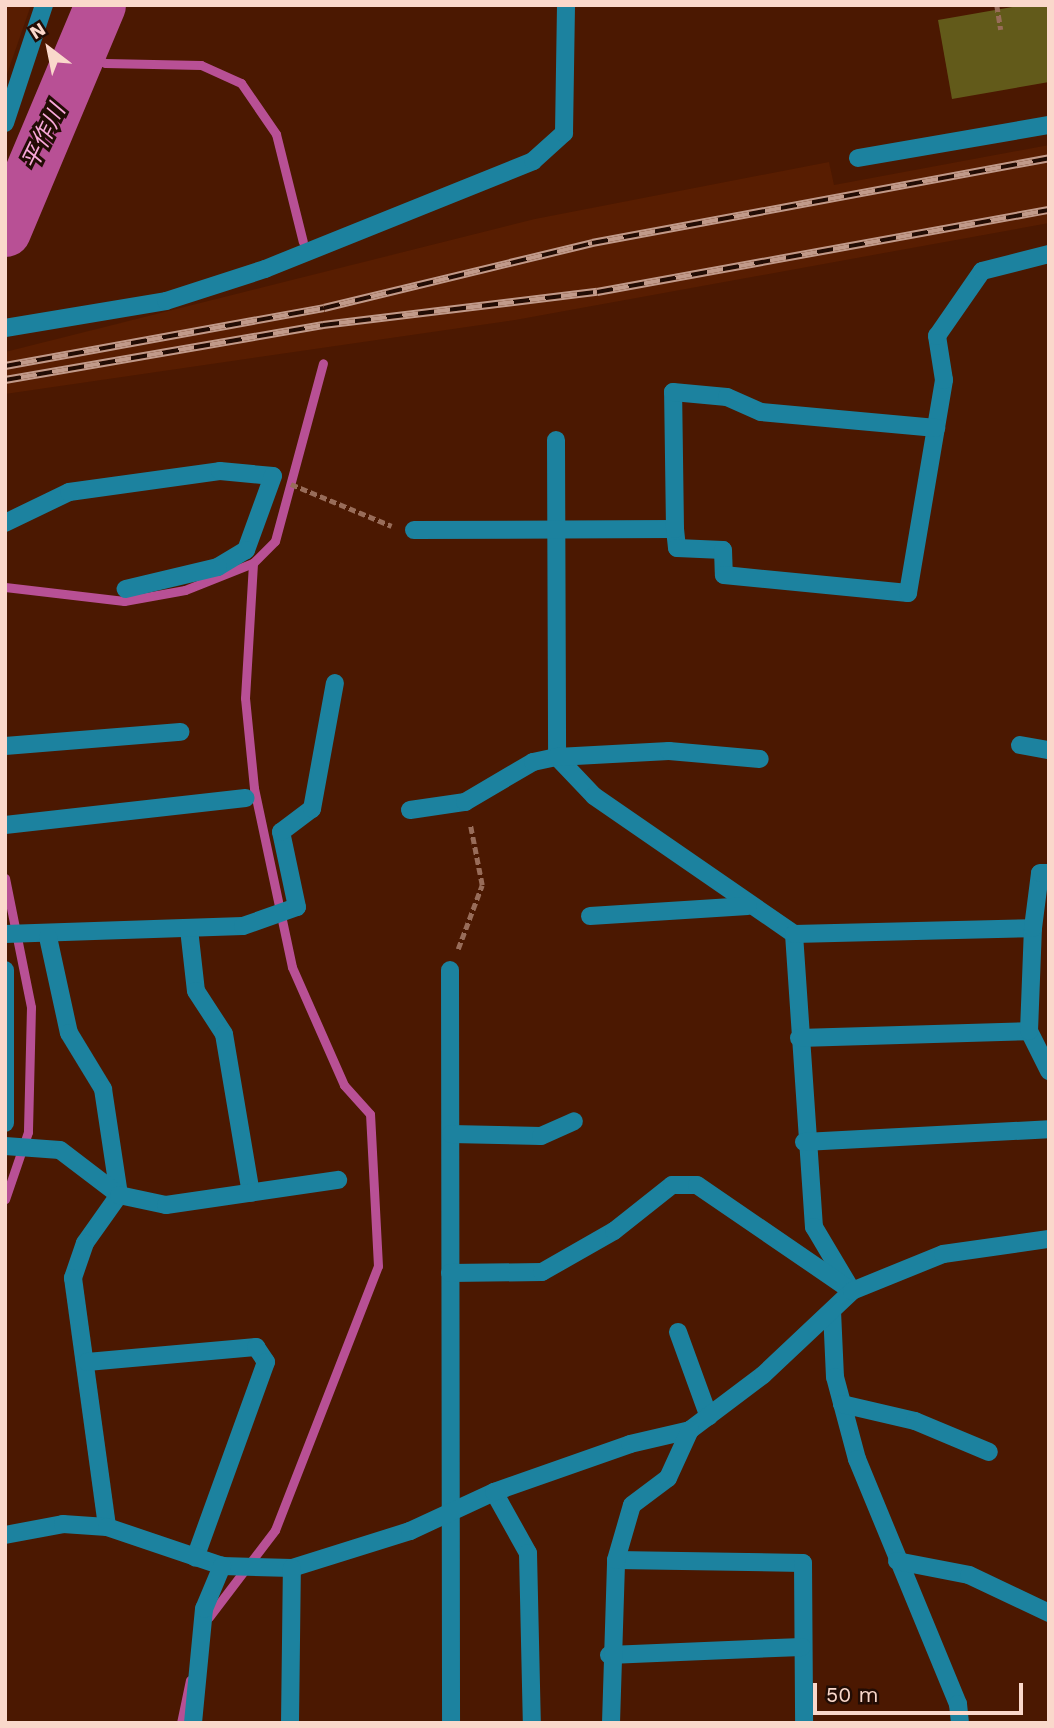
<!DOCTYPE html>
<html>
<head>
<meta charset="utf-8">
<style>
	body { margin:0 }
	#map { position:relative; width:1054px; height:1728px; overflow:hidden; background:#4b1801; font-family:"Work Sans","Noto Sans JP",sans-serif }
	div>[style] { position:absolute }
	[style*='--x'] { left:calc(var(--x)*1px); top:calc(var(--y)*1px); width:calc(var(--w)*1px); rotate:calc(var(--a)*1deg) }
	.built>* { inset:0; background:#581d01 }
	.stream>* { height:9px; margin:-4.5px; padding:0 4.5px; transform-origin:4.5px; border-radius:4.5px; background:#b85095 }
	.river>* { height:51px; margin:-25.5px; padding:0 25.5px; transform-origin:25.5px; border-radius:25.5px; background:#b85095 }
	.building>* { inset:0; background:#625a1a }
	.path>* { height:4.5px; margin-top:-2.25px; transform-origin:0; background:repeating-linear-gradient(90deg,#986c59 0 7px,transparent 0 10.5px) }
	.minor>* { height:18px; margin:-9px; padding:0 9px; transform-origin:9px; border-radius:9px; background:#1c829f }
	.rail>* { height:8px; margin-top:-4px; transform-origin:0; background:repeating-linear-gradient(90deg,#220c04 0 16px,#c19a8a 0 32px); box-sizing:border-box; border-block:2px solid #c19a8a }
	span { translate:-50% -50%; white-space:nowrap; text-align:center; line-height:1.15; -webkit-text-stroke:6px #220c04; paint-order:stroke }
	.water-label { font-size:23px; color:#f8a8d9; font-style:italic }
	.frame { position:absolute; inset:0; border:7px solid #fad8cb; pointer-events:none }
	.north { position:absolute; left:14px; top:14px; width:70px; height:70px; -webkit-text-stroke:5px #220c04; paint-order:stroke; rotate:328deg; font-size:19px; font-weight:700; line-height:28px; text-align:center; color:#fad8cb }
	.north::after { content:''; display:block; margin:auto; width:24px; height:32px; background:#fad8cb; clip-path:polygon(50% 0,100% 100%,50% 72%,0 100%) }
	.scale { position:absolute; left:813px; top:1683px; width:210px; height:32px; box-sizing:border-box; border:4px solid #fad8cb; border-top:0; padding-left:9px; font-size:21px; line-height:24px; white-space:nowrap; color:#fad8cb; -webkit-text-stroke:5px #220c04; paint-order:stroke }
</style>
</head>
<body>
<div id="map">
	<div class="built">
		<i style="clip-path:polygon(5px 5px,31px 5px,5px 80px)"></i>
		<i style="clip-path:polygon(1049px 145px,1049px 223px,515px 320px,5px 394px,5px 352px,535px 219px,829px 162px,834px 185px)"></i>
	</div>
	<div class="stream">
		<i style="--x:84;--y:56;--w:22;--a:18"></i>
		<i style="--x:105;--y:63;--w:96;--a:1.2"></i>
		<i style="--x:201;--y:65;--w:44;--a:24.2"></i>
		<i style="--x:241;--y:83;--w:62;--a:55.5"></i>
		<i style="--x:276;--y:134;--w:111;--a:76"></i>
		<i style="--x:5;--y:587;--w:120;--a:6.7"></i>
		<i style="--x:124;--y:601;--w:62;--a:-10.2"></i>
		<i style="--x:185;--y:590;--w:73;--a:-21.7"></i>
		<i style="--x:253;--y:563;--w:31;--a:-45"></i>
		<i style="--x:275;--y:541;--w:184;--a:-74.9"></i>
		<i style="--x:5;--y:878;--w:132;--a:78.6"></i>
		<i style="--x:31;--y:1007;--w:125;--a:91.4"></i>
		<i style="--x:28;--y:1132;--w:71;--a:108.9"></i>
		<i style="--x:209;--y:1617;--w:109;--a:-52.8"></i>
		<i style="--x:275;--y:1530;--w:283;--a:-68.7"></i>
		<i style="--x:378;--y:1266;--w:152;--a:-93"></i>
		<i style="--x:370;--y:1114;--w:39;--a:-132"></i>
		<i style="--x:344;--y:1085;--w:129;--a:-113.8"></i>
		<i style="--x:292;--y:967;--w:183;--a:-102"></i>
		<i style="--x:254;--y:788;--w:90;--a:-95.7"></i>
		<i style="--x:245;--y:698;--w:135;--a:-86.6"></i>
		<i style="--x:181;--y:1723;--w:44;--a:-78.2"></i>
	</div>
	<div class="river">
		<i style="--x:5;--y:231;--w:245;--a:-67.2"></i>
	</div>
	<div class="building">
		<i style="clip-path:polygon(1023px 5px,1049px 5px,1049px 82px,952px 99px,938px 20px)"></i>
	</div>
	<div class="path">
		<i style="--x:997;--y:5;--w:25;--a:81"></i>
		<i style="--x:291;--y:484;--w:109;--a:22.6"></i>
		<i style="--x:458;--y:949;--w:68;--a:-69.4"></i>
		<i style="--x:482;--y:885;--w:62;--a:-101.1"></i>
	</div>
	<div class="minor">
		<i style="--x:5;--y:123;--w:124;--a:-71.7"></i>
		<i style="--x:858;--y:158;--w:194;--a:-9.8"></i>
		<i style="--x:5;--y:328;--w:163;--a:-9.5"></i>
		<i style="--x:166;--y:301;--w:104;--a:-17.9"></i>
		<i style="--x:265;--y:269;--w:289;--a:-21.9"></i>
		<i style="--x:533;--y:161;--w:42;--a:-42.1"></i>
		<i style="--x:564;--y:133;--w:128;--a:-89.1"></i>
		<i style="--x:556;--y:440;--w:317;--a:89.8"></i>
		<i style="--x:557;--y:757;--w:54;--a:46.5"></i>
		<i style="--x:594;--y:796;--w:243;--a:34.6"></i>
		<i style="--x:794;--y:934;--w:294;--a:86.1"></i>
		<i style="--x:814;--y:1227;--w:74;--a:59.3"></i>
		<i style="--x:5;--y:523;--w:71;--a:-25.8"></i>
		<i style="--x:69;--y:492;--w:152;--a:-7.9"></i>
		<i style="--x:220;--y:471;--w:53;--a:5.4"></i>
		<i style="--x:273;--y:476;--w:79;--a:110"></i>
		<i style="--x:246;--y:550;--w:33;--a:149"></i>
		<i style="--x:218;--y:567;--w:95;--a:166.6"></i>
		<i style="--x:675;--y:529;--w:19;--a:84"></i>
		<i style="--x:677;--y:548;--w:46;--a:2.5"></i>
		<i style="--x:723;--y:550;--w:25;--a:88"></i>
		<i style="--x:724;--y:575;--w:185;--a:5.6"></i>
		<i style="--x:908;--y:593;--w:216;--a:-80.4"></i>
		<i style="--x:944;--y:380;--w:45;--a:-99"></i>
		<i style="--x:937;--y:336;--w:79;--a:-55.3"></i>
		<i style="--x:982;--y:271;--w:69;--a:-14.2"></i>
		<i style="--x:414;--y:530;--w:261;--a:-0.2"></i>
		<i style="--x:675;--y:529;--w:137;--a:-90.8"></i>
		<i style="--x:673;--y:392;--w:54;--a:5.3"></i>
		<i style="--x:727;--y:397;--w:37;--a:24"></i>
		<i style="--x:761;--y:412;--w:176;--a:5.2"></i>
		<i style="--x:1020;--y:745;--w:29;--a:10"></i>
		<i style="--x:5;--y:746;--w:176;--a:-4.6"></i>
		<i style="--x:410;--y:810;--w:56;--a:-8.3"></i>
		<i style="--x:465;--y:802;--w:79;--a:-30.5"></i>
		<i style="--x:533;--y:762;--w:25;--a:-12"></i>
		<i style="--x:557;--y:757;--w:112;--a:-3.1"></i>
		<i style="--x:669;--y:751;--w:91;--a:5"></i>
		<i style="--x:5;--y:825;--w:242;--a:-6.4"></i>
		<i style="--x:590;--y:916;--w:158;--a:-3.6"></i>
		<i style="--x:189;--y:929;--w:62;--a:83.6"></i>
		<i style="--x:196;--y:991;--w:51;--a:56.9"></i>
		<i style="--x:224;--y:1034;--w:161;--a:80.4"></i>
		<i style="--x:5;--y:934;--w:238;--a:-1.9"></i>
		<i style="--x:243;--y:926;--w:57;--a:-19.4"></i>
		<i style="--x:297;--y:907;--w:77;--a:-102"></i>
		<i style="--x:281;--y:832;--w:39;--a:-37"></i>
		<i style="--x:312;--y:809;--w:128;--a:-79.7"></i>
		<i style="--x:794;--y:934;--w:239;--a:-1.4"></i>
		<i style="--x:48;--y:937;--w:98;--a:77.7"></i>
		<i style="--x:69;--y:1033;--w:66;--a:58.7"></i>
		<i style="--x:103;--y:1089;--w:107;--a:81.4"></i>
		<i style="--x:119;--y:1195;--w:59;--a:125.3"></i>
		<i style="--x:85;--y:1243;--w:37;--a:109"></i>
		<i style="--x:73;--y:1278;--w:251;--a:82.2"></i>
		<i style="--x:5;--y:970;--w:153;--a:90"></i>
		<i style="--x:450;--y:970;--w:753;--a:89.92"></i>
		<i style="--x:1029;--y:1031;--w:45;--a:63.4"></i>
		<i style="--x:799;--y:1038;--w:230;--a:-1.7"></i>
		<i style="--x:1029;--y:1031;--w:103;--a:-87.8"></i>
		<i style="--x:1033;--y:928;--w:55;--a:-82.7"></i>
		<i style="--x:1040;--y:873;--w:9;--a:0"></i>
		<i style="--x:451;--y:1134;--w:90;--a:1.3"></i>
		<i style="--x:541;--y:1136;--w:36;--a:-24"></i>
		<i style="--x:804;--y:1142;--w:245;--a:-3"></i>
		<i style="--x:5;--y:1146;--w:55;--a:4.2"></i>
		<i style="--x:60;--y:1150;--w:74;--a:37.3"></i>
		<i style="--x:119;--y:1195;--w:48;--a:12"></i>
		<i style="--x:166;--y:1205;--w:174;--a:-8.3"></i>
		<i style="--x:450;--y:1273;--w:92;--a:-0.6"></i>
		<i style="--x:542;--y:1272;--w:83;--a:-29.7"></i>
		<i style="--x:614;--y:1231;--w:74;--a:-38.4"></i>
		<i style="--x:672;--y:1185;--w:25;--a:0"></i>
		<i style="--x:697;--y:1185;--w:181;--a:34.4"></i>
		<i style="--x:832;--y:1311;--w:66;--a:87.4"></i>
		<i style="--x:835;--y:1377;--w:85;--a:75"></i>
		<i style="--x:857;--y:1459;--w:265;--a:67.6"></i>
		<i style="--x:958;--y:1704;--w:19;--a:84"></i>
		<i style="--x:678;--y:1332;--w:90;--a:70"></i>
		<i style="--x:87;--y:1362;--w:170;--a:-5.1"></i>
		<i style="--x:256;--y:1347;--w:18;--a:56"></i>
		<i style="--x:266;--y:1362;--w:208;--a:109.9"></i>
		<i style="--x:842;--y:1404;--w:75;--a:13.1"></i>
		<i style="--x:915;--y:1421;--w:80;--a:22.7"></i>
		<i style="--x:494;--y:1492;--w:70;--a:60.9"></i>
		<i style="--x:528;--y:1553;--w:170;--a:88.7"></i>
		<i style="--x:5;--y:1535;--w:59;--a:-10.7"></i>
		<i style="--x:63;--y:1524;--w:44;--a:3.9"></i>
		<i style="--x:107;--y:1527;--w:121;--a:18.7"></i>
		<i style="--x:222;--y:1566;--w:70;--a:1.6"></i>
		<i style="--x:292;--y:1568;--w:124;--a:-17.4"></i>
		<i style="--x:410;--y:1531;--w:93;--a:-24.9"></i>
		<i style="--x:494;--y:1492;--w:144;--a:-19.4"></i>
		<i style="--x:630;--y:1444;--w:62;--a:-13.1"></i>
		<i style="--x:690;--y:1430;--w:91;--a:-37"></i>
		<i style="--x:763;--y:1375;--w:122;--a:-43.3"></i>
		<i style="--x:852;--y:1291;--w:98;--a:-22.1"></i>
		<i style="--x:943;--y:1254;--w:107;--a:-8.1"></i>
		<i style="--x:616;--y:1560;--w:187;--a:0.9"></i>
		<i style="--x:803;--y:1563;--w:160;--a:89.6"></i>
		<i style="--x:897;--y:1561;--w:73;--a:11"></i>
		<i style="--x:969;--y:1575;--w:89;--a:25.4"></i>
		<i style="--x:609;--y:1655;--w:193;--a:-2.4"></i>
		<i style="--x:193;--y:1723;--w:115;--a:-84.5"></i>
		<i style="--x:204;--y:1609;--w:47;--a:-67.3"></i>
		<i style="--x:290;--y:1723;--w:155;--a:-89.3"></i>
		<i style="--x:611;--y:1723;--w:163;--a:-88.2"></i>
		<i style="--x:616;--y:1560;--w:57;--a:-73.8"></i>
		<i style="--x:632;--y:1505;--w:45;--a:-36.9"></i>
		<i style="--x:668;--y:1478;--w:53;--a:-65.4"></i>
	</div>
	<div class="rail">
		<i style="--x:5;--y:366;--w:324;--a:-10.3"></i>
		<i style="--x:324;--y:308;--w:276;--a:-13.6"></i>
		<i style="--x:592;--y:243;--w:465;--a:-10.5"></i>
		<i style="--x:5;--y:380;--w:323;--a:-9.8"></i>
		<i style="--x:323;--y:325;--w:276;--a:-6.9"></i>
		<i style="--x:597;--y:292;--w:459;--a:-10.3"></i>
	</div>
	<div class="water-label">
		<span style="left:44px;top:137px;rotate:-64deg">平作川</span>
	</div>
	<div class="frame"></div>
	<div class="north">N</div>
	<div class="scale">50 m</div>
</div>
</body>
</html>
